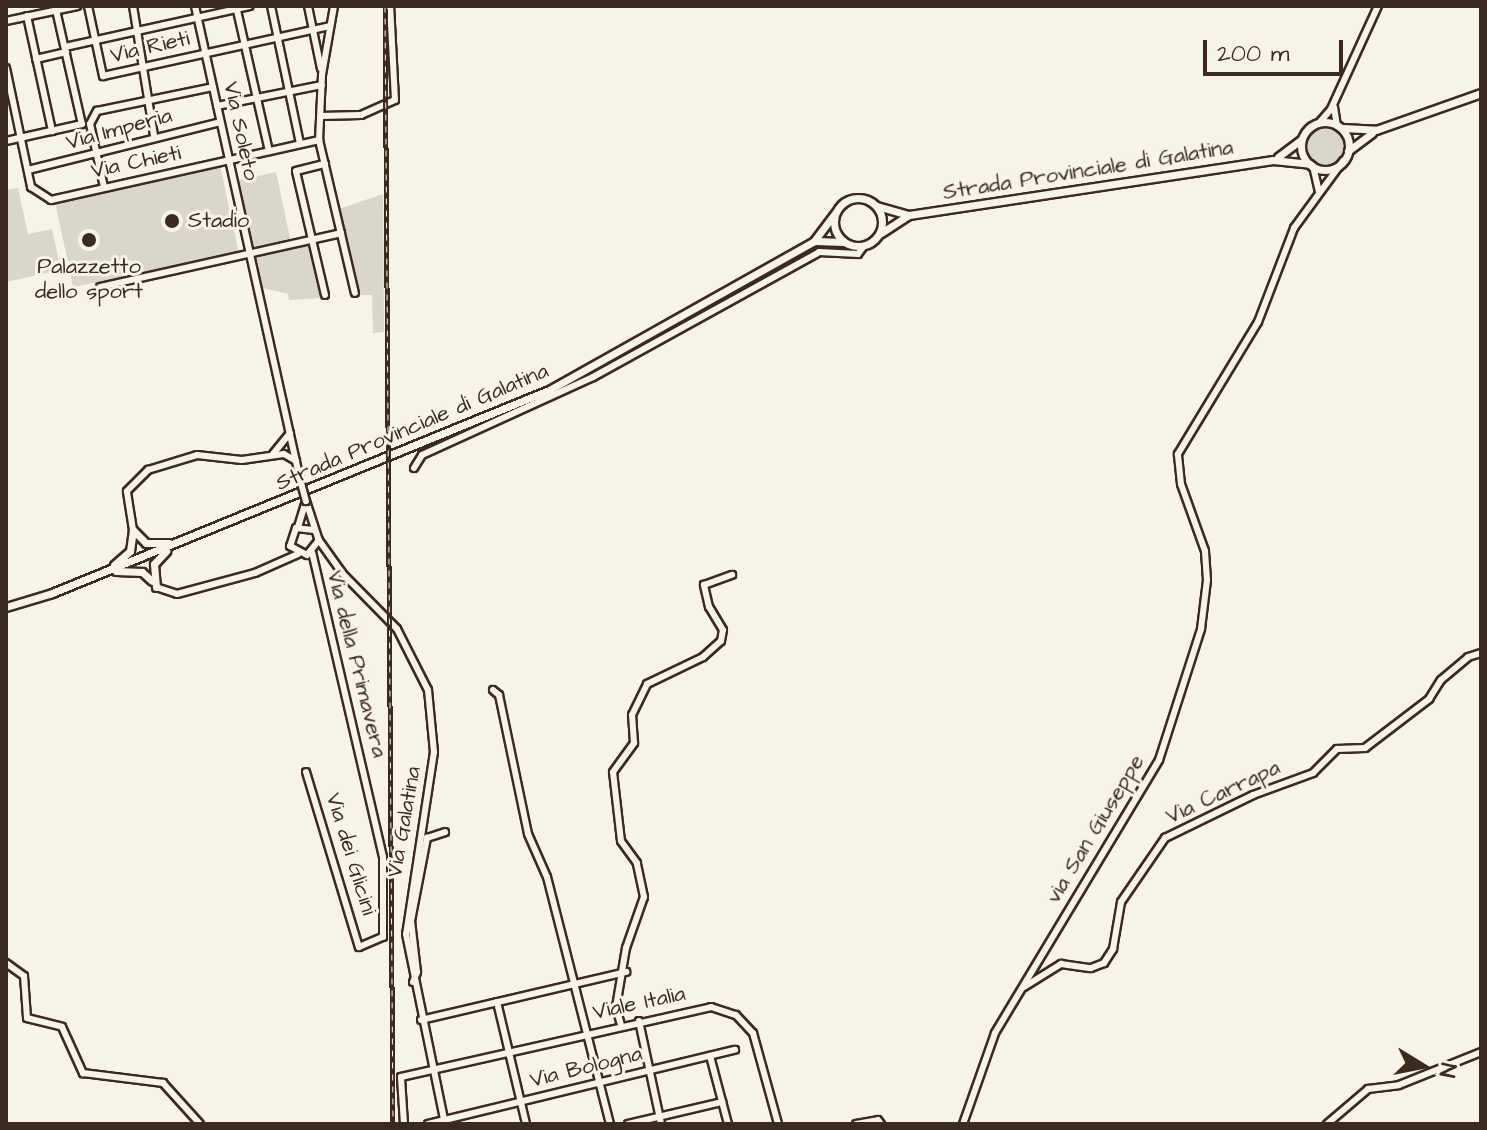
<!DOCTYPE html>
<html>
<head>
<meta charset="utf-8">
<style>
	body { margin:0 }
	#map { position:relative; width:1487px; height:1130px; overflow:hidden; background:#f7f3e8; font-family:"Architects Daughter",sans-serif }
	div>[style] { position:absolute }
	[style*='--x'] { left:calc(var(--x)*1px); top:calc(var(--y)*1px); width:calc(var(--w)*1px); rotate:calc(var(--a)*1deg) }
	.green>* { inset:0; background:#dbd6cb; transform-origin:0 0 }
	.round { border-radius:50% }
	.roads { filter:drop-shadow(2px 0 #3b2a1e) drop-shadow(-2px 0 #3b2a1e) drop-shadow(0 2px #3b2a1e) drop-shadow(0 -2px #3b2a1e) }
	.minor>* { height:6px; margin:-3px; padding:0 3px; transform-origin:3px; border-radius:3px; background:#f7f3e8 }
	.major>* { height:7px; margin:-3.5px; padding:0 3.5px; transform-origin:3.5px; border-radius:3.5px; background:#f7f3e8 }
	.major>.ring { margin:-3.5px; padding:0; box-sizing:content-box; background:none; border:7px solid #f7f3e8; border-radius:50% }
	.rail>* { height:5px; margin-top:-2.5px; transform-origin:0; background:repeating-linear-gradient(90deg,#f7f3e8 0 6px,#3b2a1e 0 12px); box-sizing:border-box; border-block:2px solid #3b2a1e }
	.bridges { filter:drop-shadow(2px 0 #3b2a1e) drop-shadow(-2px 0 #3b2a1e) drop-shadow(0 2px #3b2a1e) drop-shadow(0 -2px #3b2a1e) }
	.minor-bridge>* { height:6px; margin:-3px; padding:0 3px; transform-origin:3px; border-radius:3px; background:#f7f3e8 }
	.dots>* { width:22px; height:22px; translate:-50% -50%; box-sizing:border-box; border:4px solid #f7f3e8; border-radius:50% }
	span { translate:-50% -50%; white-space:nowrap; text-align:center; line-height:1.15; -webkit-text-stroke:6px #f7f3e8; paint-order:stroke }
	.street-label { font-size:22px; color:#3b2a1e }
	.poi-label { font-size:22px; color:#3b2a1e }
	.left { translate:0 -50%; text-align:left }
	.frame { position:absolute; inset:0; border:8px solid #3b2a1e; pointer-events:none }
	.north { position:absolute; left:1383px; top:1026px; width:80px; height:80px; -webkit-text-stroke:6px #f7f3e8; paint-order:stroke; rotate:100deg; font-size:22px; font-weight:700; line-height:32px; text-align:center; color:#3b2a1e }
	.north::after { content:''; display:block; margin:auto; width:28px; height:36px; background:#3b2a1e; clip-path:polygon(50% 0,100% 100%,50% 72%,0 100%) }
	.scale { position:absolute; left:1203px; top:40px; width:140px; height:36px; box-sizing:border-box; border:4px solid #3b2a1e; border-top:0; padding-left:10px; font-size:24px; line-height:28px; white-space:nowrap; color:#3b2a1e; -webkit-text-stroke:6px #f7f3e8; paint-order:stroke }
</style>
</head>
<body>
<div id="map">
	<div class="green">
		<i class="round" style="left:1306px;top:125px;width:40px;height:40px"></i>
		<i style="left:220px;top:165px;width:89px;height:169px;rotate:78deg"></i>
		<i style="left:276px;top:172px;width:70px;height:38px;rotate:78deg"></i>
		<i style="clip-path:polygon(18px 188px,28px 234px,52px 229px,61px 270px,6px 282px,6px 190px)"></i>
		<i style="clip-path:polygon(383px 194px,384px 332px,373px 333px,372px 295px,358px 295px,339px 209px)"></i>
		<i style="clip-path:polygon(310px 243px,321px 298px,289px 300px,288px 294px,263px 288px,256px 255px)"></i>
	</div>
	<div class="roads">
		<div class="minor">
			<i style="--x:88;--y:6;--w:72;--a:77.9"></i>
			<i style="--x:103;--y:76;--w:232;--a:-12.4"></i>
			<i style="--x:133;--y:6;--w:132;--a:80.8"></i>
			<i style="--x:195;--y:6;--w:485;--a:77.5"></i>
			<i style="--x:236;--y:6;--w:149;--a:77.2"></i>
			<i style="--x:271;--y:6;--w:141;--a:78.1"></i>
			<i style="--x:308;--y:6;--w:64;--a:78.3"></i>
			<i style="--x:334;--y:6;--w:70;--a:99.9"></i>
			<i style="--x:322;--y:75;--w:65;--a:92.6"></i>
			<i style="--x:319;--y:140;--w:157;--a:76.8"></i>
			<i style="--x:56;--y:10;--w:117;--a:77.2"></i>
			<i style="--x:27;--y:16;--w:118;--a:77.7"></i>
			<i style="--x:6;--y:21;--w:73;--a:-11.9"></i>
			<i style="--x:65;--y:47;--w:189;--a:-12.5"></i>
			<i style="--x:36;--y:59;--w:31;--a:-13"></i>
			<i style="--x:6;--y:68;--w:122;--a:78.1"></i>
			<i style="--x:31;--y:187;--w:24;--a:33"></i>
			<i style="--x:51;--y:200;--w:275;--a:-12.6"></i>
			<i style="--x:217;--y:106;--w:107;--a:-11.3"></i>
			<i style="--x:1334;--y:107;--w:18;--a:81"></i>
			<i style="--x:320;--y:116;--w:41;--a:-1.4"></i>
			<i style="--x:361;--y:115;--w:37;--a:-24"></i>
			<i style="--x:395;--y:100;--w:94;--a:-93"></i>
			<i style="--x:1319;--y:123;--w:18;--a:-49"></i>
			<i style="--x:1331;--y:109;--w:113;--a:-65.5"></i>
			<i style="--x:90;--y:124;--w:15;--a:-62"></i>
			<i style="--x:97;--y:111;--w:118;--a:-11.7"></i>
			<i style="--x:90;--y:124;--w:65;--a:77.5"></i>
			<i style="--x:6;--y:141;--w:78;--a:-12.6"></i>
			<i style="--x:1313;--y:166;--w:26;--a:77"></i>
			<i style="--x:28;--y:170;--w:198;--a:-14"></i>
			<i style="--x:100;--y:287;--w:247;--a:-12.6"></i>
			<i style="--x:325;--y:295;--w:127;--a:-103.2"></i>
			<i style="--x:296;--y:171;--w:30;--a:-14"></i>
			<i style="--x:273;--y:454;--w:27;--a:-51"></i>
			<i style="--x:414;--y:468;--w:15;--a:-58"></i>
			<i style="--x:422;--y:455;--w:188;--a:-24.5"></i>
			<i style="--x:593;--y:377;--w:258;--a:-28.9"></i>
			<i style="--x:819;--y:252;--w:39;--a:3"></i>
			<i style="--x:858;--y:254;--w:10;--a:-53"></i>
			<i style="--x:306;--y:501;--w:40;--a:72"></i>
			<i style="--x:318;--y:539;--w:43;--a:54.5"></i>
			<i style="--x:343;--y:574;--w:77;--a:45.5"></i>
			<i style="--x:397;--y:629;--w:68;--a:63.1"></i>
			<i style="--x:428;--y:690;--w:62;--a:84.5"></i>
			<i style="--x:434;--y:752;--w:184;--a:98.7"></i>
			<i style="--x:406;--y:934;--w:194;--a:78.4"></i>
			<i style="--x:298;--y:527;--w:24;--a:-73"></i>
			<i style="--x:133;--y:530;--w:39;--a:-99"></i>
			<i style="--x:127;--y:491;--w:30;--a:-45"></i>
			<i style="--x:148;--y:470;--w:51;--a:-17"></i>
			<i style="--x:197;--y:455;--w:45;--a:6.3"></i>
			<i style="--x:242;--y:460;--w:42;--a:-8.1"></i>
			<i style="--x:284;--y:454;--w:14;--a:30"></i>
			<i style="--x:314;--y:530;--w:18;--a:-174"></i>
			<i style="--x:296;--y:528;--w:19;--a:108"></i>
			<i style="--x:290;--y:546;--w:19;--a:28"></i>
			<i style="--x:307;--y:555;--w:19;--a:-51"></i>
			<i style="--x:156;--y:587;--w:22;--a:18"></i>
			<i style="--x:177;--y:594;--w:81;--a:-15.1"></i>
			<i style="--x:255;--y:573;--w:47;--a:-23.8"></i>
			<i style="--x:493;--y:690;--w:8;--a:40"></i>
			<i style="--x:499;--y:695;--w:142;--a:78.2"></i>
			<i style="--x:528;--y:834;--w:47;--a:66.2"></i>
			<i style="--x:547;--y:877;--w:255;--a:75.7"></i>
			<i style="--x:306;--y:772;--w:183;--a:73.2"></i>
			<i style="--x:359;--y:947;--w:26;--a:-23"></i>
			<i style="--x:383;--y:937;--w:80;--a:-90"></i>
			<i style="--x:383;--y:857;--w:312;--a:-103.1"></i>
			<i style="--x:6;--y:963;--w:22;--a:36"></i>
			<i style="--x:24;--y:976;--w:42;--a:85.9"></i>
			<i style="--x:27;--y:1018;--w:36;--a:14"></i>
			<i style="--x:62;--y:1027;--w:51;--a:65.5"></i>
			<i style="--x:83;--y:1073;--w:81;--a:7.1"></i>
			<i style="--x:163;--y:1083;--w:55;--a:47.9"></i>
			<i style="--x:413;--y:982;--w:11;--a:-68"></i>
			<i style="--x:417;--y:972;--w:51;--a:-96.7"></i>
			<i style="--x:411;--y:921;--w:85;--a:-79.1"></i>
			<i style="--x:427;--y:838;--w:19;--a:-18"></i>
			<i style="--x:1024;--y:987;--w:44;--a:-31.9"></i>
			<i style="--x:1061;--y:964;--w:30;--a:8"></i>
			<i style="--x:1091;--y:968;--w:14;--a:-21"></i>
			<i style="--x:1104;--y:963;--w:17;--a:-57"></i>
			<i style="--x:1113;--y:949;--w:48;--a:-80.3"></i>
			<i style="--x:1121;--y:902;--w:78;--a:-55.5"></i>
			<i style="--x:1165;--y:838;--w:98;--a:-26"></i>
			<i style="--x:1253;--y:795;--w:64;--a:-20.1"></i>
			<i style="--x:1313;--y:773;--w:34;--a:-45"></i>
			<i style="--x:1337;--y:749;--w:28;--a:-2"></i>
			<i style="--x:1365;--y:748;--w:81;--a:-37.4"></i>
			<i style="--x:1429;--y:699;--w:22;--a:-58"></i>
			<i style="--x:1441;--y:680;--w:35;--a:-40"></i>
			<i style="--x:1468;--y:657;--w:14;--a:-17"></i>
			<i style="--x:497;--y:1002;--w:125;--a:76.6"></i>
			<i style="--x:421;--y:1020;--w:211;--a:-13.2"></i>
			<i style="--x:639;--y:1021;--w:105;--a:77.9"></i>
			<i style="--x:621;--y:1025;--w:19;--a:-106"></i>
			<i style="--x:616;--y:1007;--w:60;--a:-80.4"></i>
			<i style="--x:626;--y:948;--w:54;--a:-70.6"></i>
			<i style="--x:644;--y:897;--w:35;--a:-102"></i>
			<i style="--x:637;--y:863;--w:27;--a:-126"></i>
			<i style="--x:621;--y:841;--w:69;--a:-96.6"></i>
			<i style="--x:613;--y:772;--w:36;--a:-54"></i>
			<i style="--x:634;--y:743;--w:28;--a:-94"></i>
			<i style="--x:632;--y:715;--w:34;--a:-64"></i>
			<i style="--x:647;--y:684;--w:62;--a:-25.7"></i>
			<i style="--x:703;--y:657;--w:24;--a:-42"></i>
			<i style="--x:721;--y:641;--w:11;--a:-80"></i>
			<i style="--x:723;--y:630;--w:27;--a:-121"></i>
			<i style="--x:709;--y:607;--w:23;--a:-103"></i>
			<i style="--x:704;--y:585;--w:30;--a:-20"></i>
			<i style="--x:710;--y:1056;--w:70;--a:75.2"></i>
			<i style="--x:404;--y:1124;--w:47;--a:-93.7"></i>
			<i style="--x:401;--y:1077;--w:318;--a:-12.7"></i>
			<i style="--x:711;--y:1007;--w:26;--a:18"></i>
			<i style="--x:736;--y:1015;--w:25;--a:47"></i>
			<i style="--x:753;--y:1033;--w:94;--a:74.6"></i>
			<i style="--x:428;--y:1124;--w:316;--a:-13.6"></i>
			<i style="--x:628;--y:1124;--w:97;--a:-13.2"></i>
			<i style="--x:856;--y:1124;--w:22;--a:-10"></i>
			<i style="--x:878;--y:1120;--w:5;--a:53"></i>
			<i style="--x:963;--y:1124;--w:96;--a:-70.6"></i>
			<i style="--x:995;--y:1033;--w:318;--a:-59"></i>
			<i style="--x:1159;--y:760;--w:138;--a:-72.2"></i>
			<i style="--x:1201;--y:629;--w:49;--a:-83"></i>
			<i style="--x:1207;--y:580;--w:29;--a:-94"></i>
			<i style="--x:1205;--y:551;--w:71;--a:-109.7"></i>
			<i style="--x:1181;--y:484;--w:30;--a:-96"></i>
			<i style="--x:1178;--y:454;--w:154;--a:-58.8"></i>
			<i style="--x:1258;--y:322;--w:101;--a:-69"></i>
			<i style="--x:1294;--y:228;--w:83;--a:-53.8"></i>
			<i style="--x:1327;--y:1124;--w:54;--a:-40.5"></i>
			<i style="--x:1368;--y:1089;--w:31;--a:-7"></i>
			<i style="--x:1399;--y:1085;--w:88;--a:-21.9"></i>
		</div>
		<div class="major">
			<i class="ring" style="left:1301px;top:122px;width:41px;height:41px"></i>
			<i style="--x:1343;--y:128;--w:33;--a:3"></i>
			<i style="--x:1376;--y:130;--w:111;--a:-19.4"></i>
			<i style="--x:1348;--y:151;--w:30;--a:-37"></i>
			<i style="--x:1278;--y:157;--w:30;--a:-37"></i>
			<i class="ring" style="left:834px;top:198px;width:41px;height:41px"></i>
			<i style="--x:877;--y:206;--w:33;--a:16"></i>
			<i style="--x:909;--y:215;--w:368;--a:-8.6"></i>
			<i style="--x:1273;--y:160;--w:37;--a:6"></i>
			<i style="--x:881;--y:233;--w:31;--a:-33"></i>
			<i style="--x:816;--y:241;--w:27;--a:2"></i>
			<i style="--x:133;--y:530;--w:18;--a:45"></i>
			<i style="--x:146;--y:543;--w:23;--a:0"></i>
			<i style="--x:114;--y:565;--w:21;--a:-41"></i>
			<i style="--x:130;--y:551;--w:21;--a:-82"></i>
			<i style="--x:116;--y:571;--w:26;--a:2"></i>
			<i style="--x:142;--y:572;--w:13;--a:42"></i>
			<i style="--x:156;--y:587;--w:23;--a:-95"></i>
			<i style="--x:154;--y:564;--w:18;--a:-47"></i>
			<i style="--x:6;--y:607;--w:48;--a:-16.9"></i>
			<i style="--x:52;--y:593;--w:537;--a:-22.22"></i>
			<i style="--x:549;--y:390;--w:304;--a:-29.3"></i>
			<i style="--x:814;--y:241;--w:35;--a:-53"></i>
		</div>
	</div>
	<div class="rail">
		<i style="--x:385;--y:6;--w:1118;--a:89.59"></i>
	</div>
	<div class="bridges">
		<div class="minor-bridge">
			<i style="--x:300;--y:479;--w:23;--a:75"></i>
		</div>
	</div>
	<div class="dots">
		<i style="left:172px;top:221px;background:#3b2a1e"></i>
		<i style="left:89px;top:240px;background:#3b2a1e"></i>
	</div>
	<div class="street-label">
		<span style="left:150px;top:47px;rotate:-13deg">Via Rieti</span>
		<span style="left:119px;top:129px;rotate:-15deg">Via Imperia</span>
		<span style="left:241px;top:131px;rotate:78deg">Via Soleto</span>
		<span style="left:136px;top:162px;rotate:-12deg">Via Chieti</span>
		<span style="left:1088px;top:170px;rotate:-9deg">Strada Provinciale di Galatina</span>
		<span style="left:412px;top:427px;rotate:-23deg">Strada Provinciale di Galatina</span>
		<span style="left:357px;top:664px;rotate:76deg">Via della Primavera</span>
		<span style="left:1223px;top:792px;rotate:-25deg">Via Carrapa</span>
		<span style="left:404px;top:822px;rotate:-80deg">Via Galatina</span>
		<span style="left:1095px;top:829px;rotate:-59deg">via San Giuseppe</span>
		<span style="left:351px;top:854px;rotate:73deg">Via dei Glicini</span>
		<span style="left:639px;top:1003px;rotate:-12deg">Viale Italia</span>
		<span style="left:586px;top:1067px;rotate:-14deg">Via Bologna</span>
	</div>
	<div class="poi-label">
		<span class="left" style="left:188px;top:221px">Stadio</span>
		<span style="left:89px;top:279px">Palazzetto<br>dello sport</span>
	</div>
	<div class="frame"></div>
	<div class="north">N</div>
	<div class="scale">200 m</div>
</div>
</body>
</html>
